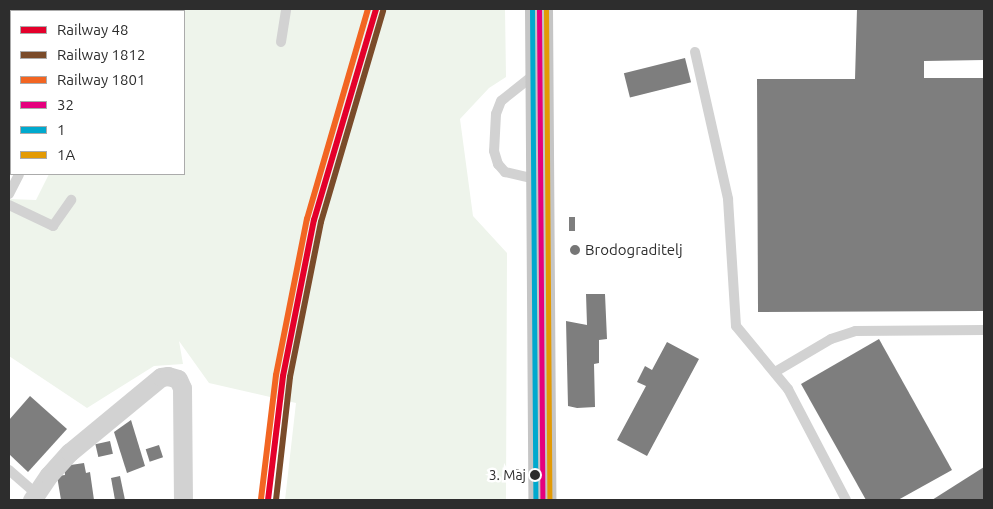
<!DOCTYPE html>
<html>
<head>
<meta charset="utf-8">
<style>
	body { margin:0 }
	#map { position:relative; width:993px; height:509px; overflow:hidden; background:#fff; font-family:Ubuntu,sans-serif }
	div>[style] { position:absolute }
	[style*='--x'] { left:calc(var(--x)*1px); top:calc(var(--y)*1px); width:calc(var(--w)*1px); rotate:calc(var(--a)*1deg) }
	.green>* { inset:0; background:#eef4eb }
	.building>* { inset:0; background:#7e7e7e; transform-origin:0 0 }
	.service>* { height:10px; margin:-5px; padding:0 5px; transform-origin:5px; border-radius:5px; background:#d2d2d2 }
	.minor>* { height:19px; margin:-9.5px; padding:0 9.5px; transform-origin:9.5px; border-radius:9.5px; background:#d2d2d2 }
	.primary>* { height:28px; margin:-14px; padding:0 14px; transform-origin:14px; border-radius:14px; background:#c5c5c5 }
	.bus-1>* { height:5px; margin:-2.5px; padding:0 2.5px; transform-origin:2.5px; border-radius:2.5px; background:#e5007d }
	.bus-2>* { height:5px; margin:-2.5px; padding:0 2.5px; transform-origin:2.5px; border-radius:2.5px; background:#00a9ce }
	.bus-3>* { height:5px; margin:-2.5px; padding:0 2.5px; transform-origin:2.5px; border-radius:2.5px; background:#e39a04 }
	.rail-1>* { height:6px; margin:-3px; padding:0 3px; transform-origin:3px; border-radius:3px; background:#e4002b }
	.rail-2>* { height:6px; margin:-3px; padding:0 3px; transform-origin:3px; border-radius:3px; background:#7a4b2a }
	.rail-3>* { height:6px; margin:-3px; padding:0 3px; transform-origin:3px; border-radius:3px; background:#f26522 }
	.dots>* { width:14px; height:14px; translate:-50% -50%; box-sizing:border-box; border:2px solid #fff; border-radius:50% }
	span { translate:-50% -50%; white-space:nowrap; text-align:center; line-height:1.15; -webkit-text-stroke:5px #fff; paint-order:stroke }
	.bus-label { font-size:14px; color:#2d2d2d }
	.right { translate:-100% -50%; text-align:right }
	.poi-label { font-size:15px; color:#2d2d2d }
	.left { translate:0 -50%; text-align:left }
	.frame { position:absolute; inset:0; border:10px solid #2d2d2d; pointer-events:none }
	.legend { position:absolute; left:10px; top:10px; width:175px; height:165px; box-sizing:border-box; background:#fff; border:1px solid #ababab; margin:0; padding:6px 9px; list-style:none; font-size:15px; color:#2d2d2d }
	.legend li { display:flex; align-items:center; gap:10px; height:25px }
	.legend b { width:25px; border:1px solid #ababab }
</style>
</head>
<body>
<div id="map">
	<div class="green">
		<i style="clip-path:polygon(115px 9px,505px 9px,506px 77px,489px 88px,460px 119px,473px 216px,507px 253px,506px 500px,285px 500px,296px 403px,209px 383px,179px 341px,183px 364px,154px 366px,87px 408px,9px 356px,9px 199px,36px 200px,49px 174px,184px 174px,184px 11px,115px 11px)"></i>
	</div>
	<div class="building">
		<i style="clip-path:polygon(11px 9px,72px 9px,11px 11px,9px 165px)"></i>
		<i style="clip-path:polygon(857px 9px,984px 9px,984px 60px,924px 61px,924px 78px,984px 78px,984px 311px,758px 312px,757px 79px,855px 79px)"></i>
		<i style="left:685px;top:58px;width:25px;height:63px;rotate:76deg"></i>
		<i style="left:569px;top:217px;width:6px;height:14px"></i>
		<i style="clip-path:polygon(586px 294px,605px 294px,607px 339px,599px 340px,599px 363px,594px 364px,595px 407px,577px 408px,568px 406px,566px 321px,587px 325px)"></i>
		<i style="clip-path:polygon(879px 339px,952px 470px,898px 500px,866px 500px,801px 384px)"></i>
		<i style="clip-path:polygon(667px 342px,699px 359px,647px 456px,617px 440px,646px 386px,637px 382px,645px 366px,652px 370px)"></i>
		<i style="clip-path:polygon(30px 396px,67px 429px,28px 472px,9px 454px,9px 420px)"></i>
		<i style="clip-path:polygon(131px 420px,145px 466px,127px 473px,114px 432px)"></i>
		<i style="left:110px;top:441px;width:13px;height:15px;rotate:77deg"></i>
		<i style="left:159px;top:445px;width:13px;height:14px;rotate:72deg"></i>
		<i style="clip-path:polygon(84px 463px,86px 473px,90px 472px,94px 500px,61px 500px,57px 476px,65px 475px,64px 466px)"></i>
		<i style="clip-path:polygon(984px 467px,984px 500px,932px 500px)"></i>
		<i style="clip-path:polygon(516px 469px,519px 469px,520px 482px,516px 482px)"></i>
		<i style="clip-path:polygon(120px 476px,125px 500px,115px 500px,111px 478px)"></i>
	</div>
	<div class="service">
		<i style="--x:103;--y:11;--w:2;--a:-90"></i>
		<i style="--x:281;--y:42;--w:33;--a:-81"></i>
		<i style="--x:695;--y:52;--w:151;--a:77.3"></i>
		<i style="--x:728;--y:199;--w:127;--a:86.4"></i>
		<i style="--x:736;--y:326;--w:82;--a:50.5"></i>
		<i style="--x:788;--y:389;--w:125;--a:62.4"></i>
		<i style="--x:535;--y:74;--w:43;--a:141.5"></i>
		<i style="--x:501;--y:101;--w:14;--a:111"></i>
		<i style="--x:496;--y:114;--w:37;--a:93"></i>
		<i style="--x:494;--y:151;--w:14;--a:73"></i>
		<i style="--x:498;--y:164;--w:11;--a:49"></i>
		<i style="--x:505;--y:172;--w:36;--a:13"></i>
		<i style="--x:9;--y:194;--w:22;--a:-63"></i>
		<i style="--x:9;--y:205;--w:49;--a:25.5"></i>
		<i style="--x:53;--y:226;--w:32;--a:-55"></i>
		<i style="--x:775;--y:372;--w:65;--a:-30.5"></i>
		<i style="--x:831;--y:339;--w:25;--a:-18"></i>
		<i style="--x:855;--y:331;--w:129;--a:-0.4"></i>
		<i style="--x:9;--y:470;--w:35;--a:41"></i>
	</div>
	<div class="minor">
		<i style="--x:32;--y:500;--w:30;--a:-56"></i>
		<i style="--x:49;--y:475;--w:31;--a:-48"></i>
		<i style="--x:70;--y:452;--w:118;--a:-39.5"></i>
		<i style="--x:161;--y:377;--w:7;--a:-8"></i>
		<i style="--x:168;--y:376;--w:10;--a:17"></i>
		<i style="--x:178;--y:379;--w:10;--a:66"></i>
		<i style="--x:182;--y:388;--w:112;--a:89.5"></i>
	</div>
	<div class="primary">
		<i style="--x:539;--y:9;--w:491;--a:89.6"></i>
	</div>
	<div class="bus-1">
		<i style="--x:539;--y:9;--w:491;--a:89.6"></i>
	</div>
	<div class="bus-2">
		<i style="--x:532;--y:9;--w:491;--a:89.6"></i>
	</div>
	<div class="bus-3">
		<i style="--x:546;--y:9;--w:491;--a:89.6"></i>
	</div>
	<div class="rail-1">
		<i style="--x:268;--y:500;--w:125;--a:-83.1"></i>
		<i style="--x:283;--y:376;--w:159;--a:-78.8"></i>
		<i style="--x:314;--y:220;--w:220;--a:-73.6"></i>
	</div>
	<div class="rail-2">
		<i style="--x:276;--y:500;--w:124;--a:-83.5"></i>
		<i style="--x:290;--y:377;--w:158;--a:-78.7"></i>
		<i style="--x:321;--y:222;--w:220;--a:-73.6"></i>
	</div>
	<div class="rail-3">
		<i style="--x:261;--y:499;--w:125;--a:-83.1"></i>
		<i style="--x:276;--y:375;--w:159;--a:-78.8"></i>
		<i style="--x:307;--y:219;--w:219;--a:-73.8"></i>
	</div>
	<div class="dots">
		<i style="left:575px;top:250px;background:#767676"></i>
		<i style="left:535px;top:475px;background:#2d2d2d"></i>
	</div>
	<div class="bus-label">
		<span class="right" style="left:526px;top:475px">3. Maj</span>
	</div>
	<div class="poi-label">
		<span class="left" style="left:585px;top:250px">Brodograditelj</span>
	</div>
	<div class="frame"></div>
	<ul class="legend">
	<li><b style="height:6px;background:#e4002b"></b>Railway 48</li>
	<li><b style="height:6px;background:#7a4b2a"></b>Railway 1812</li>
	<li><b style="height:6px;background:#f26522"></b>Railway 1801</li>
	<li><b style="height:6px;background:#e5007d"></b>32</li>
	<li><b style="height:6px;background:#00a9ce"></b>1</li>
	<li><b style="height:6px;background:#e39a04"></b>1A</li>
	</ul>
</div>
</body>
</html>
